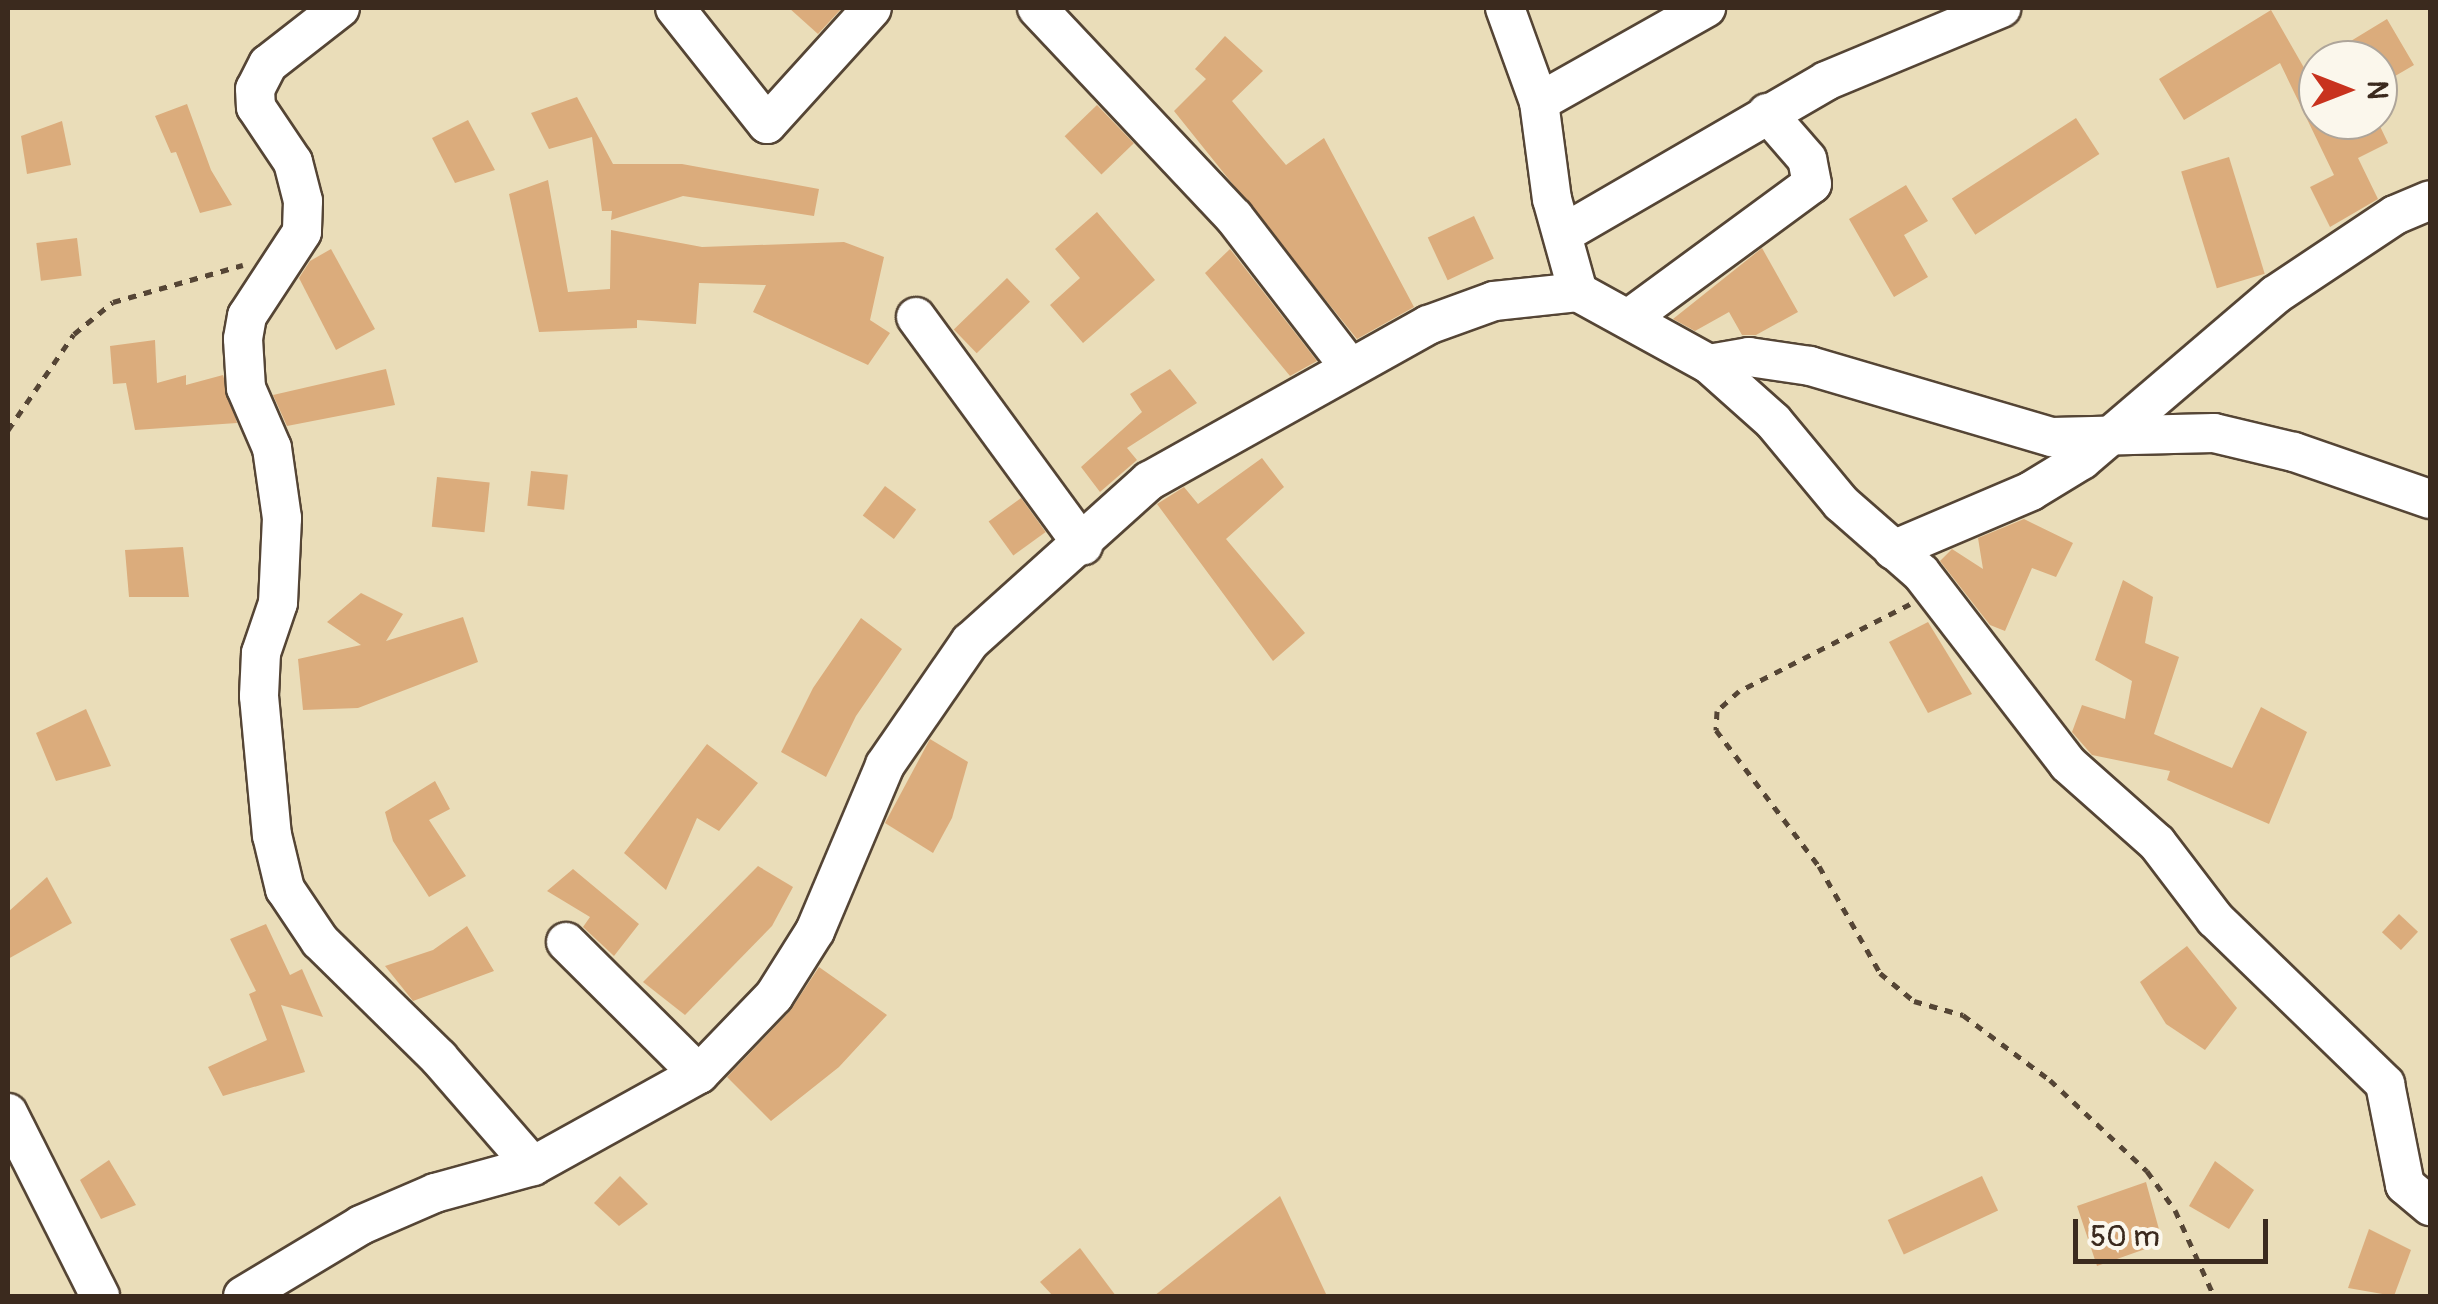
<!DOCTYPE html>
<html>
<head>
<meta charset="utf-8">
<style>
	body { margin:0 }
	#map { position:relative; width:2438px; height:1304px; overflow:hidden; background:#eaddb9; font-family:Pangolin,sans-serif }
	div>[style] { position:absolute }
	[style*='--x'] { left:calc(var(--x)*1px); top:calc(var(--y)*1px); width:calc(var(--w)*1px); rotate:calc(var(--a)*1deg) }
	.building>* { inset:0; background:#dbac7c; transform-origin:0 0 }
	.path>* { height:5px; margin-top:-2.5px; transform-origin:0; background:repeating-linear-gradient(90deg,#554535 0 8px,transparent 0 16px) }
	.roads { filter:drop-shadow(2px 0 #554535) drop-shadow(-2px 0 #554535) drop-shadow(0 2px #554535) drop-shadow(0 -2px #554535) }
	.minor>* { height:38px; margin:-19px; padding:0 19px; transform-origin:19px; border-radius:19px; background:#fff }
	span { translate:-50% -50%; white-space:nowrap; text-align:center; line-height:1.15; -webkit-text-stroke:8px #fbf7ec; paint-order:stroke }
	.frame { position:absolute; inset:0; border:10px solid #3b2a1e; pointer-events:none }
	.north { position:absolute; left:2298px; top:40px; width:100px; height:100px; box-sizing:border-box; background:#fbf7ec; border:2px solid #aea59a; border-radius:50%; rotate:90deg; font-size:28px; font-weight:700; line-height:40px; text-align:center; color:#3b2a1e }
	.north::after { content:''; display:block; margin:auto; width:35px; height:45px; background:#c8321e; clip-path:polygon(50% 0,100% 100%,50% 72%,0 100%) }
	.scale { position:absolute; left:2073px; top:1219px; width:195px; height:45px; box-sizing:border-box; border:5px solid #3b2a1e; border-top:0; padding-left:12px; font-size:30px; line-height:35px; white-space:nowrap; color:#3b2a1e; -webkit-text-stroke:8px #fbf7ec; paint-order:stroke }
</style>
</head>
<body>
<div id="map">
	<div class="building">
		<i style="clip-path:polygon(789px 8px,842px 8px,818px 34px)"></i>
		<i style="clip-path:polygon(2271px 10px,2311px 80px,2318px 77px,2318px 120px,2377px 120px,2388px 143px,2358px 158px,2378px 199px,2330px 227px,2310px 187px,2334px 175px,2280px 63px,2184px 120px,2159px 79px)"></i>
		<i style="clip-path:polygon(2387px 19px,2414px 65px,2378px 86px,2378px 60px,2349px 60px,2341px 47px)"></i>
		<i style="clip-path:polygon(1225px 36px,1263px 71px,1232px 101px,1286px 165px,1324px 138px,1414px 307px,1357px 339px,1174px 111px,1206px 79px,1195px 69px)"></i>
		<i style="clip-path:polygon(577px 97px,613px 164px,682px 164px,819px 189px,814px 216px,683px 196px,611px 220px,612px 211px,602px 211px,592px 137px,549px 149px,531px 113px)"></i>
		<i style="clip-path:polygon(187px 104px,211px 170px,232px 205px,200px 213px,176px 152px,171px 153px,155px 116px)"></i>
		<i style="left:1097px;top:105px;width:53px;height:45px;rotate:46deg"></i>
		<i style="left:2076px;top:118px;width:43px;height:148px;rotate:57deg"></i>
		<i style="clip-path:polygon(468px 120px,495px 170px,455px 183px,432px 138px)"></i>
		<i style="clip-path:polygon(62px 121px,71px 165px,27px 174px,21px 136px)"></i>
		<i style="left:2229px;top:157px;width:122px;height:50px;rotate:73deg"></i>
		<i style="clip-path:polygon(548px 180px,568px 292px,610px 289px,611px 230px,702px 247px,844px 242px,884px 257px,870px 320px,890px 333px,868px 365px,753px 312px,766px 285px,699px 283px,696px 324px,637px 320px,637px 328px,539px 332px,509px 194px)"></i>
		<i style="clip-path:polygon(1906px 185px,1928px 221px,1904px 235px,1928px 277px,1894px 297px,1849px 219px)"></i>
		<i style="clip-path:polygon(1097px 212px,1155px 280px,1083px 343px,1050px 305px,1080px 278px,1055px 249px)"></i>
		<i style="left:1474px;top:216px;width:47px;height:51px;rotate:65deg"></i>
		<i style="left:77px;top:238px;width:38px;height:41px;rotate:83deg"></i>
		<i style="clip-path:polygon(1762px 248px,1798px 312px,1756px 335px,1742px 335px,1729px 312px,1695px 331px,1673px 319px)"></i>
		<i style="clip-path:polygon(331px 249px,375px 329px,336px 350px,299px 278px,310px 261px)"></i>
		<i style="clip-path:polygon(1230px 249px,1317px 361px,1290px 376px,1205px 273px)"></i>
		<i style="left:1007px;top:278px;width:33px;height:74px;rotate:46deg"></i>
		<i style="clip-path:polygon(155px 340px,157px 383px,186px 375px,186px 385px,223px 375px,237px 423px,135px 430px,126px 383px,113px 384px,110px 346px)"></i>
		<i style="clip-path:polygon(386px 369px,395px 405px,287px 426px,273px 395px)"></i>
		<i style="clip-path:polygon(1170px 369px,1197px 403px,1127px 448px,1137px 460px,1100px 492px,1081px 467px,1142px 412px,1130px 394px)"></i>
		<i style="clip-path:polygon(1262px 458px,1284px 487px,1226px 539px,1305px 633px,1273px 661px,1157px 504px,1184px 487px,1198px 504px)"></i>
		<i style="left:531px;top:471px;width:37px;height:35px;rotate:6deg"></i>
		<i style="left:437px;top:477px;width:53px;height:50px;rotate:6deg"></i>
		<i style="left:885px;top:486px;width:39px;height:37px;rotate:37deg"></i>
		<i style="left:1021px;top:498px;width:42px;height:40px;rotate:54deg"></i>
		<i style="clip-path:polygon(2024px 519px,2073px 543px,2056px 577px,2032px 568px,2005px 631px,1990px 625px,1940px 561px,1952px 549px,1983px 569px,1978px 538px)"></i>
		<i style="clip-path:polygon(183px 547px,189px 597px,129px 597px,125px 550px)"></i>
		<i style="clip-path:polygon(2123px 580px,2153px 597px,2145px 643px,2179px 657px,2154px 734px,2232px 768px,2261px 707px,2307px 732px,2269px 824px,2167px 780px,2170px 771px,2092px 755px,2072px 732px,2082px 705px,2125px 719px,2132px 681px,2095px 660px)"></i>
		<i style="clip-path:polygon(361px 593px,403px 614px,386px 641px,463px 617px,478px 662px,358px 708px,303px 710px,298px 659px,361px 645px,327px 622px)"></i>
		<i style="clip-path:polygon(861px 618px,902px 649px,856px 716px,826px 777px,781px 752px,813px 688px)"></i>
		<i style="clip-path:polygon(1928px 622px,1972px 694px,1928px 713px,1889px 642px)"></i>
		<i style="clip-path:polygon(86px 709px,111px 766px,56px 781px,36px 733px)"></i>
		<i style="clip-path:polygon(930px 739px,968px 762px,952px 818px,933px 853px,885px 823px)"></i>
		<i style="clip-path:polygon(707px 744px,758px 783px,719px 831px,697px 818px,666px 890px,624px 853px)"></i>
		<i style="clip-path:polygon(435px 781px,450px 809px,429px 820px,466px 876px,429px 897px,393px 841px,385px 812px)"></i>
		<i style="clip-path:polygon(758px 866px,793px 887px,772px 926px,685px 1015px,643px 982px)"></i>
		<i style="clip-path:polygon(573px 869px,639px 924px,614px 956px,583px 927px,590px 917px,547px 891px)"></i>
		<i style="clip-path:polygon(47px 877px,72px 923px,8px 959px,8px 912px)"></i>
		<i style="left:2399px;top:914px;width:26px;height:25px;rotate:43deg"></i>
		<i style="clip-path:polygon(266px 924px,290px 975px,302px 969px,323px 1017px,281px 1005px,305px 1072px,223px 1096px,208px 1067px,267px 1040px,249px 994px,256px 991px,230px 939px)"></i>
		<i style="clip-path:polygon(467px 926px,494px 971px,413px 1001px,385px 966px,433px 950px)"></i>
		<i style="clip-path:polygon(2187px 946px,2237px 1008px,2205px 1050px,2166px 1024px,2140px 982px)"></i>
		<i style="clip-path:polygon(819px 967px,887px 1015px,839px 1067px,771px 1121px,727px 1077px,790px 1011px)"></i>
		<i style="clip-path:polygon(109px 1160px,136px 1205px,101px 1219px,80px 1180px)"></i>
		<i style="clip-path:polygon(2215px 1161px,2254px 1190px,2229px 1229px,2189px 1206px)"></i>
		<i style="clip-path:polygon(620px 1176px,648px 1204px,619px 1226px,594px 1203px)"></i>
		<i style="left:1982px;top:1176px;width:38px;height:104px;rotate:65deg"></i>
		<i style="clip-path:polygon(2146px 1182px,2160px 1233px,2148px 1237px,2151px 1247px,2097px 1266px,2077px 1206px)"></i>
		<i style="clip-path:polygon(1280px 1196px,1327px 1296px,1154px 1296px)"></i>
		<i style="clip-path:polygon(2369px 1229px,2411px 1250px,2394px 1296px,2348px 1288px)"></i>
		<i style="clip-path:polygon(1080px 1248px,1116px 1296px,1053px 1296px,1040px 1282px)"></i>
	</div>
	<div class="path">
		<i style="--x:8;--y:430;--w:116;--a:-55.5"></i>
		<i style="--x:74;--y:334;--w:50;--a:-39.4"></i>
		<i style="--x:113;--y:302;--w:135;--a:-15.9"></i>
		<i style="--x:1910;--y:604;--w:192;--a:153"></i>
		<i style="--x:1739;--y:691;--w:30;--a:138"></i>
		<i style="--x:1717;--y:711;--w:19;--a:93"></i>
		<i style="--x:1716;--y:730;--w:171;--a:52.9"></i>
		<i style="--x:1819;--y:866;--w:123;--a:60.3"></i>
		<i style="--x:1880;--y:973;--w:44;--a:39.5"></i>
		<i style="--x:1914;--y:1001;--w:51;--a:15.9"></i>
		<i style="--x:1963;--y:1015;--w:109;--a:36.8"></i>
		<i style="--x:2050;--y:1080;--w:133;--a:43.2"></i>
		<i style="--x:2147;--y:1171;--w:48;--a:54.3"></i>
		<i style="--x:2175;--y:1210;--w:94;--a:65.6"></i>
	</div>
	<div class="roads">
		<div class="minor">
			<i style="--x:340;--y:8;--w:91;--a:142.1"></i>
			<i style="--x:268;--y:64;--w:28;--a:117"></i>
			<i style="--x:255;--y:89;--w:18;--a:87"></i>
			<i style="--x:256;--y:107;--w:66;--a:56.1"></i>
			<i style="--x:293;--y:162;--w:40;--a:75.6"></i>
			<i style="--x:303;--y:201;--w:31;--a:92"></i>
			<i style="--x:302;--y:232;--w:100;--a:123.2"></i>
			<i style="--x:247;--y:316;--w:23;--a:100"></i>
			<i style="--x:243;--y:339;--w:49;--a:86.5"></i>
			<i style="--x:246;--y:388;--w:65;--a:66.6"></i>
			<i style="--x:272;--y:448;--w:71;--a:81.9"></i>
			<i style="--x:282;--y:518;--w:85;--a:92.7"></i>
			<i style="--x:278;--y:603;--w:53;--a:108.8"></i>
			<i style="--x:261;--y:653;--w:43;--a:92.7"></i>
			<i style="--x:259;--y:696;--w:140;--a:84.7"></i>
			<i style="--x:272;--y:835;--w:56;--a:76.5"></i>
			<i style="--x:285;--y:889;--w:63;--a:56.1"></i>
			<i style="--x:320;--y:941;--w:167;--a:44.5"></i>
			<i style="--x:439;--y:1058;--w:143;--a:49"></i>
			<i style="--x:675;--y:8;--w:148;--a:51.6"></i>
			<i style="--x:767;--y:124;--w:156;--a:-47.8"></i>
			<i style="--x:1037;--y:8;--w:287;--a:46.7"></i>
			<i style="--x:1234;--y:217;--w:187;--a:52.4"></i>
			<i style="--x:1505;--y:8;--w:100;--a:70.1"></i>
			<i style="--x:1539;--y:102;--w:98;--a:82.4"></i>
			<i style="--x:1552;--y:199;--w:97;--a:74.4"></i>
			<i style="--x:1539;--y:102;--w:192;--a:-29.4"></i>
			<i style="--x:1566;--y:232;--w:301;--a:-30.1"></i>
			<i style="--x:1826;--y:81;--w:190;--a:-22.6"></i>
			<i style="--x:916;--y:317;--w:283;--a:53.8"></i>
			<i style="--x:1628;--y:319;--w:228;--a:-36.3"></i>
			<i style="--x:1812;--y:184;--w:25;--a:-101"></i>
			<i style="--x:1807;--y:159;--w:61;--a:-131"></i>
			<i style="--x:1709;--y:364;--w:41;--a:-9.9"></i>
			<i style="--x:1749;--y:357;--w:62;--a:8.4"></i>
			<i style="--x:1810;--y:366;--w:252;--a:16.4"></i>
			<i style="--x:2052;--y:437;--w:162;--a:-1.4"></i>
			<i style="--x:2214;--y:433;--w:82;--a:13.4"></i>
			<i style="--x:2294;--y:452;--w:144;--a:19.1"></i>
			<i style="--x:1893;--y:550;--w:150;--a:-23.1"></i>
			<i style="--x:2031;--y:491;--w:60;--a:-31.3"></i>
			<i style="--x:2082;--y:460;--w:254;--a:-40.5"></i>
			<i style="--x:2275;--y:295;--w:144;--a:-33.7"></i>
			<i style="--x:2395;--y:215;--w:38;--a:-23"></i>
			<i style="--x:566;--y:942;--w:187;--a:44.8"></i>
			<i style="--x:8;--y:1113;--w:205;--a:63.3"></i>
			<i style="--x:243;--y:1296;--w:138;--a:-31"></i>
			<i style="--x:361;--y:1225;--w:81;--a:-23.4"></i>
			<i style="--x:435;--y:1193;--w:102;--a:-15.4"></i>
			<i style="--x:533;--y:1166;--w:190;--a:-29"></i>
			<i style="--x:699;--y:1074;--w:108;--a:-46.1"></i>
			<i style="--x:774;--y:996;--w:77;--a:-57.8"></i>
			<i style="--x:815;--y:931;--w:180;--a:-67.1"></i>
			<i style="--x:885;--y:765;--w:150;--a:-55.4"></i>
			<i style="--x:970;--y:642;--w:241;--a:-42"></i>
			<i style="--x:1149;--y:481;--w:320;--a:-29.2"></i>
			<i style="--x:1428;--y:325;--w:70;--a:-20"></i>
			<i style="--x:1494;--y:301;--w:84;--a:-6.1"></i>
			<i style="--x:1578;--y:292;--w:149;--a:28.8"></i>
			<i style="--x:1709;--y:364;--w:86;--a:41.7"></i>
			<i style="--x:1773;--y:421;--w:107;--a:50.3"></i>
			<i style="--x:1841;--y:503;--w:106;--a:41.2"></i>
			<i style="--x:1921;--y:573;--w:241;--a:52.4"></i>
			<i style="--x:2068;--y:764;--w:119;--a:41.6"></i>
			<i style="--x:2157;--y:843;--w:96;--a:52.7"></i>
			<i style="--x:2215;--y:919;--w:237;--a:44.1"></i>
			<i style="--x:2385;--y:1084;--w:103;--a:78.8"></i>
			<i style="--x:2405;--y:1185;--w:33;--a:40"></i>
		</div>
	</div>
	<div class="frame"></div>
	<div class="north">N</div>
	<div class="scale">50 m</div>
</div>
</body>
</html>
